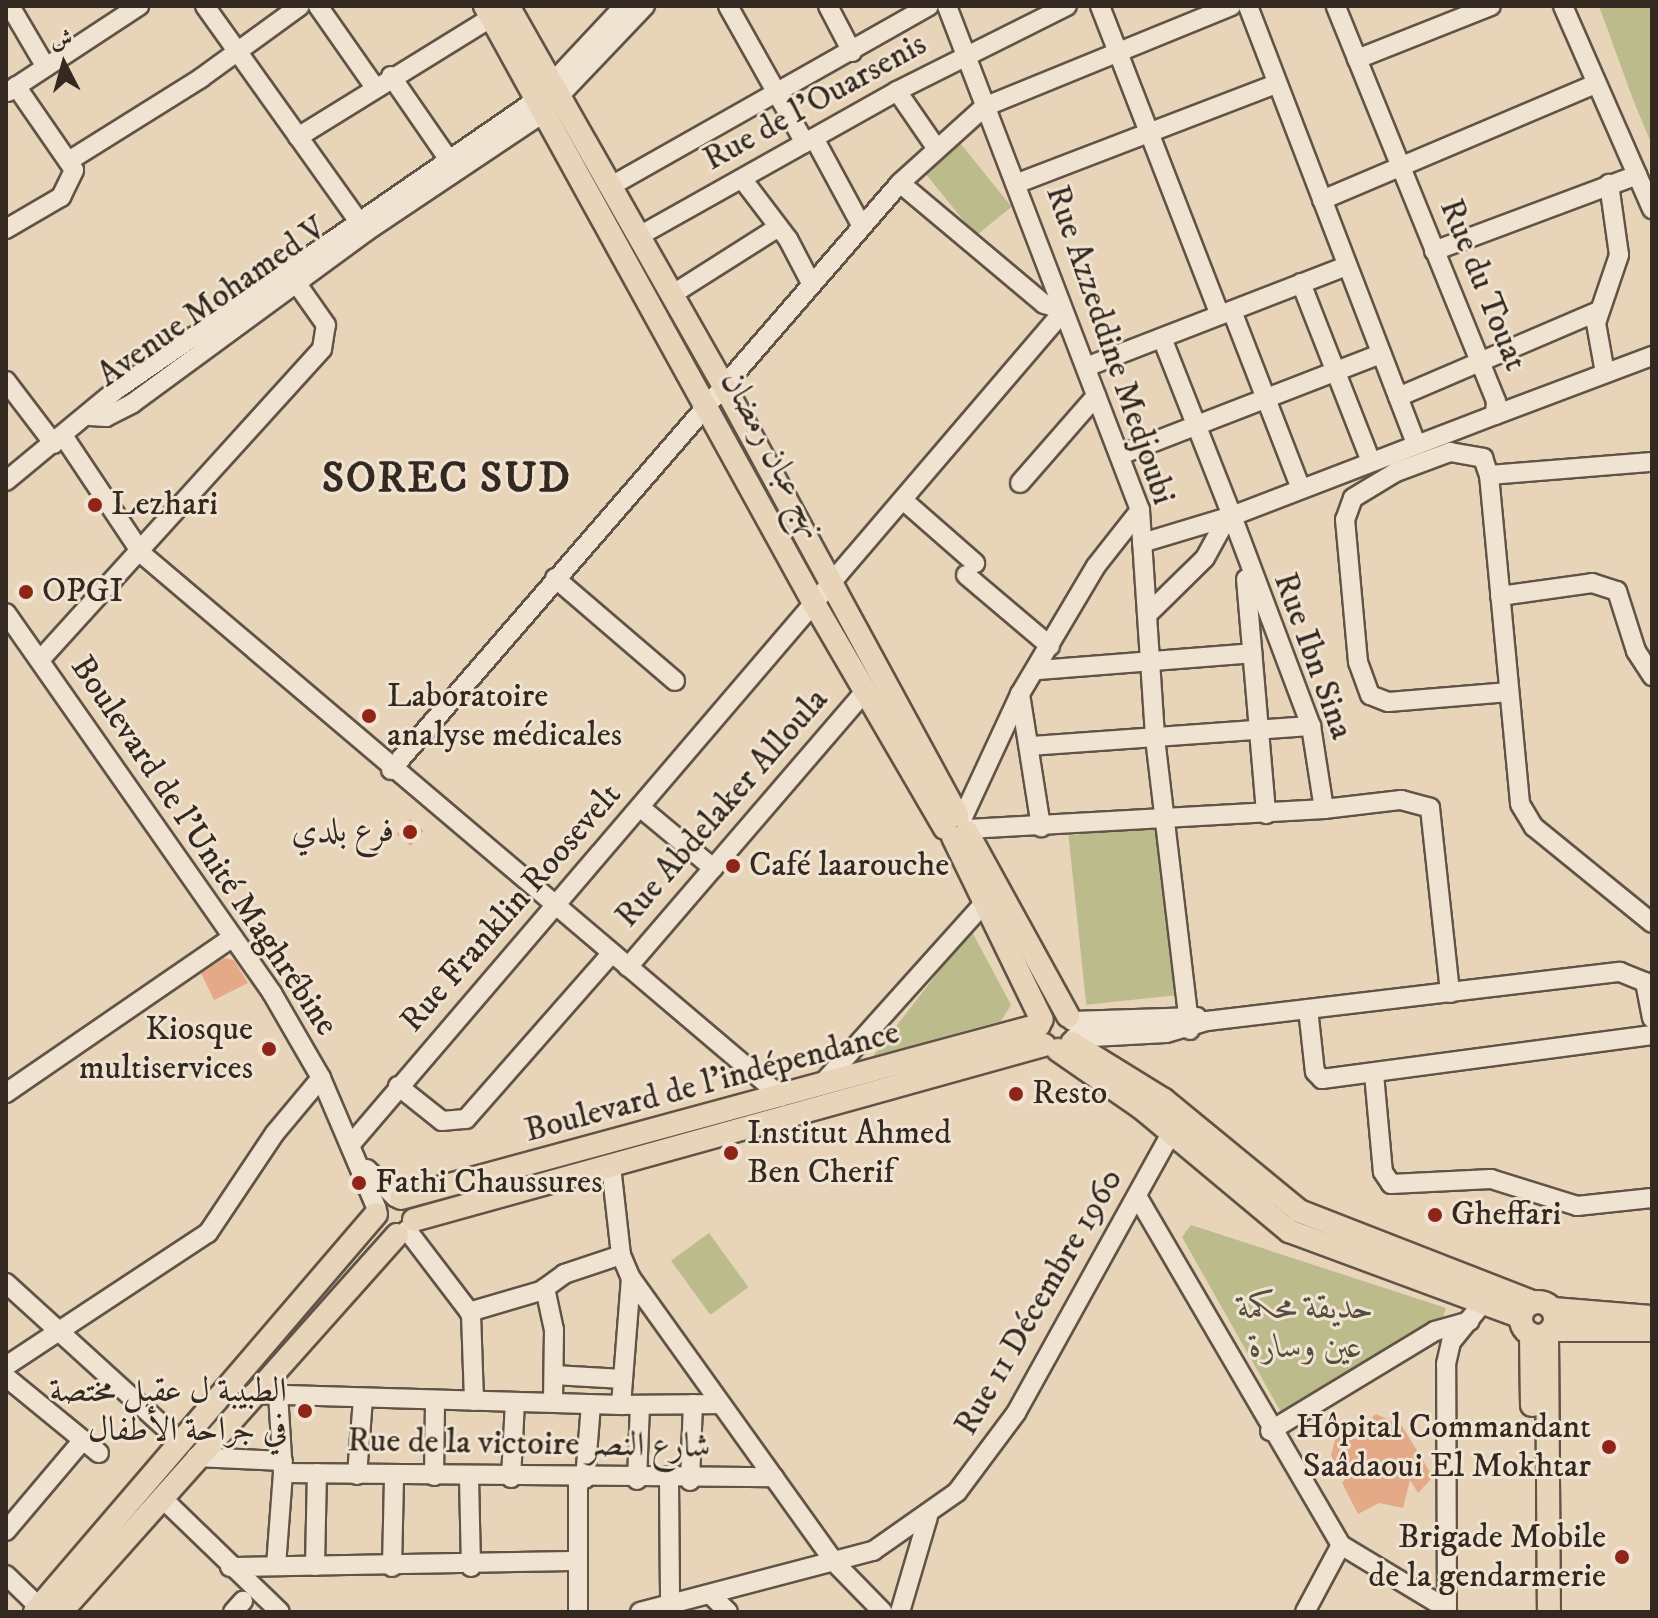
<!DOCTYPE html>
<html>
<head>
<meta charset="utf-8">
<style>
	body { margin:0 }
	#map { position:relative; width:1658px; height:1618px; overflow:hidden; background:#e8d4b8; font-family:"IM FELL DW Pica",Amiri,serif }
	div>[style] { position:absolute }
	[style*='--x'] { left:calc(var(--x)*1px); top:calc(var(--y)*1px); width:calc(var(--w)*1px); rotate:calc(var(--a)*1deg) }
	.green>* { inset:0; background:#bbbb8b; transform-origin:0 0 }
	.building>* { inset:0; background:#e4aa88; transform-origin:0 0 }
	.roads { filter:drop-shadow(2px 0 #605447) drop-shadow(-2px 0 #605447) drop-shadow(0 2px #605447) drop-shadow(0 -2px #605447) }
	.minor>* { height:18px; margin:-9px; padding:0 9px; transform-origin:9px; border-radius:9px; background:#f0e3d1 }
	.major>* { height:22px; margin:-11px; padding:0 11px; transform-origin:11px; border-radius:11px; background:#e8d4b8 }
	.major>.ring { margin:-11px; padding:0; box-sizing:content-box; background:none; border:22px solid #e8d4b8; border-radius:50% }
	.dots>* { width:22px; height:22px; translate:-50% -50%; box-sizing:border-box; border:4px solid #f0e3d1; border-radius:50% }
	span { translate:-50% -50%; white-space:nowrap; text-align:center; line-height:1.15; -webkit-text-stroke:6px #f0e3d1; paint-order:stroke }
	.street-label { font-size:34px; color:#332921 }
	.poi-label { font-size:34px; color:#332921 }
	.left { translate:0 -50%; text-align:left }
	.right { translate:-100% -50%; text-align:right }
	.park-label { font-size:34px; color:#554e3c; font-style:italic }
	.district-label { font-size:42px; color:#332921; font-weight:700; letter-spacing:2px }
	.frame { position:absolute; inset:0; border:8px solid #332921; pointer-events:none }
	.north { position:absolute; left:24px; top:24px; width:80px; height:80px; -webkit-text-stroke:6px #f0e3d1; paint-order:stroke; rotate:354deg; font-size:22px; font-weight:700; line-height:32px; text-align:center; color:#332921 }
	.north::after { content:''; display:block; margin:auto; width:28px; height:36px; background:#332921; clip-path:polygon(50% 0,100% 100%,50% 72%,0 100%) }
</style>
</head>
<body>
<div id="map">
	<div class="green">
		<i style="clip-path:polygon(1599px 6px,1652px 6px,1652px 145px,1634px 102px)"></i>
		<i style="left:960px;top:143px;width:82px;height:46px;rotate:51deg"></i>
		<i style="left:1160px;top:826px;width:170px;height:92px;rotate:84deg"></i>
		<i style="clip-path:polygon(971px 930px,1011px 1005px,1001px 1021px,873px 1056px)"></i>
		<i style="clip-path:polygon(1191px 1225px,1446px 1308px,1440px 1326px,1282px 1414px,1182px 1237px)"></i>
		<i style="left:709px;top:1233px;width:67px;height:47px;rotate:54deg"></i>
	</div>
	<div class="building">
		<i style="left:410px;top:819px;width:18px;height:20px;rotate:41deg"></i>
		<i style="clip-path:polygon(224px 958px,234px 960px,248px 983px,214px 1000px,201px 973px)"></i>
		<i style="clip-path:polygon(1376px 1414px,1402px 1426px,1433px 1477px,1418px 1493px,1410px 1480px,1403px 1508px,1379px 1503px,1358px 1514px,1342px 1483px,1351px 1471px,1346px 1459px,1335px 1464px,1331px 1455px,1336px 1437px,1345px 1431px,1349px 1436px)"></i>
	</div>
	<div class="roads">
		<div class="minor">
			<i style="--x:10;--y:6;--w:67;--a:59.6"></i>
			<i style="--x:205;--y:6;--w:262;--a:54.5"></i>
			<i style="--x:318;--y:6;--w:98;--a:55"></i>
			<i style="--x:728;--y:6;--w:157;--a:60.7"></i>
			<i style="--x:828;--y:6;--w:52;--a:62.4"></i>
			<i style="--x:947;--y:6;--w:540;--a:69.05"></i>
			<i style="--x:1140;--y:510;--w:228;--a:86.2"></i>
			<i style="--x:1155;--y:738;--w:294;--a:83.2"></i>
			<i style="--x:1100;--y:6;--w:331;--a:68.8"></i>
			<i style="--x:1248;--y:6;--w:469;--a:69"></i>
			<i style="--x:1563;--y:6;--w:222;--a:66.3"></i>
			<i style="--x:1357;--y:59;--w:144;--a:-21.6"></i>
			<i style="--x:391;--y:76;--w:109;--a:55.4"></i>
			<i style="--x:897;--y:91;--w:70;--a:55.4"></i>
			<i style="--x:8;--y:92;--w:157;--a:-33.3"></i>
			<i style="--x:298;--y:137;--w:228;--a:-31.7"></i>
			<i style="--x:814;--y:138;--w:97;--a:61.6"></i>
			<i style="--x:70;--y:160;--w:155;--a:-32"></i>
			<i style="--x:201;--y:78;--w:122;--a:-36"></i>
			<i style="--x:743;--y:180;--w:74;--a:52.7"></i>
			<i style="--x:788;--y:239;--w:50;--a:62.4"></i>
			<i style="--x:900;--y:183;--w:188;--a:40"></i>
			<i style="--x:1044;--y:304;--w:17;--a:17"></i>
			<i style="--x:1018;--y:183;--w:276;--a:-21"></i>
			<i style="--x:611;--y:186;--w:365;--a:-29.5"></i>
			<i style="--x:1322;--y:200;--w:297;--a:-23"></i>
			<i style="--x:6;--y:229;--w:64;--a:-30.2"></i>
			<i style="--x:61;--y:197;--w:30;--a:-64"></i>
			<i style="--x:74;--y:170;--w:102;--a:-124.6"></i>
			<i style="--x:639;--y:236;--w:296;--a:-29.3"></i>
			<i style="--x:897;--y:91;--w:190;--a:-26.6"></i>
			<i style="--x:1434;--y:251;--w:217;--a:-20.5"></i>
			<i style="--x:1301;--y:283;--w:189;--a:68.6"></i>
			<i style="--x:673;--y:294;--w:123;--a:-32.4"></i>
			<i style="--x:1232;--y:311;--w:188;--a:68.8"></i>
			<i style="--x:1162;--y:338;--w:191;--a:68.5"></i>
			<i style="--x:1232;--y:516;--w:282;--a:-21"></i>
			<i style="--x:1495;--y:415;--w:14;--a:-86"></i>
			<i style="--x:1496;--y:401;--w:426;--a:-112.1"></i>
			<i style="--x:1086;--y:367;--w:279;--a:-21.2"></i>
			<i style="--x:1605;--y:373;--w:51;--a:-100.2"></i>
			<i style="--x:1596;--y:323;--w:72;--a:-71.3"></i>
			<i style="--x:1619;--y:255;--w:72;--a:-98"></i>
			<i style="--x:6;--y:381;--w:79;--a:52.7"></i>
			<i style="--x:1398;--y:397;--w:219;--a:-23.2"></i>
			<i style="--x:1495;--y:415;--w:168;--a:-20.6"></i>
			<i style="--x:90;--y:416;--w:16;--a:4"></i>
			<i style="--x:106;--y:417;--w:30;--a:-27"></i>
			<i style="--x:133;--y:403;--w:290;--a:-36.3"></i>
			<i style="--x:367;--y:231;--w:212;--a:-33.8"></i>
			<i style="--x:543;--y:113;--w:148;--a:-46.4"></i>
			<i style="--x:64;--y:437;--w:141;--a:56.3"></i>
			<i style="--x:142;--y:554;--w:839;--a:40.31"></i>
			<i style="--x:1120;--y:455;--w:280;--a:-21.2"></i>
			<i style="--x:1489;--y:475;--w:164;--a:-4.6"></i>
			<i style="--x:6;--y:481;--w:143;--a:-39.6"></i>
			<i style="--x:116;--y:390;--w:510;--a:-34.62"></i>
			<i style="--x:536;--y:100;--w:129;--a:-46.9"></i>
			<i style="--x:1020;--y:483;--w:116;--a:-48.9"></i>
			<i style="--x:903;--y:500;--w:96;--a:41.2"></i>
			<i style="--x:1142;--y:543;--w:94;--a:-16.7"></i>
			<i style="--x:1232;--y:516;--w:224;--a:69.4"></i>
			<i style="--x:1311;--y:726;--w:84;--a:81.1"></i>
			<i style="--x:1324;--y:809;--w:78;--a:-6.7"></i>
			<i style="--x:1401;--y:800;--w:30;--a:15"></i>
			<i style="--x:1430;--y:808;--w:186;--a:83.8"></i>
			<i style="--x:966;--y:575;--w:110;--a:40.2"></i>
			<i style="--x:555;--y:578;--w:158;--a:40.6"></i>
			<i style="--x:1246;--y:579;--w:236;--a:85.1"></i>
			<i style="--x:1500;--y:596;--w:93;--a:-8"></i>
			<i style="--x:1592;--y:583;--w:26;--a:18"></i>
			<i style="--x:1617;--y:591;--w:63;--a:72.4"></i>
			<i style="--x:1636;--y:651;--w:30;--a:57"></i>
			<i style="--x:6;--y:613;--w:464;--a:55"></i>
			<i style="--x:272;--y:993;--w:98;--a:60"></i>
			<i style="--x:321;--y:1078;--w:142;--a:66.9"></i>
			<i style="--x:1149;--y:613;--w:78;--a:-44.5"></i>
			<i style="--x:1205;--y:558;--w:46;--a:-61.2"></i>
			<i style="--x:40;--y:660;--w:420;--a:-47.8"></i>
			<i style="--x:322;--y:349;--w:24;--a:-81"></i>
			<i style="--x:326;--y:325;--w:62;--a:-125.2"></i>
			<i style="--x:1038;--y:670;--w:215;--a:-4.5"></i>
			<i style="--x:1509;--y:692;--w:121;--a:175.3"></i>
			<i style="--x:1388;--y:702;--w:19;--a:-159"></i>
			<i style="--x:1370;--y:695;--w:35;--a:-110"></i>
			<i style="--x:1358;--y:662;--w:143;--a:-95.2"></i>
			<i style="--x:1345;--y:520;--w:23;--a:-70"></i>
			<i style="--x:1353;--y:498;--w:50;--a:-31.2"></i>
			<i style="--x:1396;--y:472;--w:58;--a:-20.3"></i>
			<i style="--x:1450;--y:452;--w:34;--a:10"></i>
			<i style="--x:1483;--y:458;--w:18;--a:71"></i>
			<i style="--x:1489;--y:475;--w:330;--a:84.6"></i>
			<i style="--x:1520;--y:804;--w:27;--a:59"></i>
			<i style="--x:1534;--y:827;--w:152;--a:39.1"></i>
			<i style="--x:1020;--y:694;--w:135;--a:81"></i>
			<i style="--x:1031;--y:746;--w:281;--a:-4.1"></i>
			<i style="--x:391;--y:770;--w:777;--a:-49.07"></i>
			<i style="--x:900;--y:183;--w:113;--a:-42.1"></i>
			<i style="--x:984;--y:107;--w:267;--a:-22.2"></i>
			<i style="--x:641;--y:808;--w:94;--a:39.8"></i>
			<i style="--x:963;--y:817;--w:136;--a:-65.1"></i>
			<i style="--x:1020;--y:694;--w:149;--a:-59.3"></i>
			<i style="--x:1096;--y:566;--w:71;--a:-51.8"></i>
			<i style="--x:968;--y:829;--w:357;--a:-3.2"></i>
			<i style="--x:628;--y:967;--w:364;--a:-49.3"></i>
			<i style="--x:1308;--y:1009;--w:63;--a:83.7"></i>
			<i style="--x:1315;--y:1072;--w:10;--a:45"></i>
			<i style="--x:1322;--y:1079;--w:333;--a:-7.6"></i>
			<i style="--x:1072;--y:1021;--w:125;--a:-1.8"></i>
			<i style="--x:1074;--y:1038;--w:92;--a:-3.1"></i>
			<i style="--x:1166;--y:1033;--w:43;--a:-16.3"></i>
			<i style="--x:1207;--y:1021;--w:416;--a:-6.8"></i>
			<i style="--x:1620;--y:972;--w:27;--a:22"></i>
			<i style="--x:1645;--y:982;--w:37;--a:79"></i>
			<i style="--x:1374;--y:1074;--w:98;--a:84.8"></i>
			<i style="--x:1383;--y:1172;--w:14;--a:56"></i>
			<i style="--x:1391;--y:1184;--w:100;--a:-2.9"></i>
			<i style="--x:1491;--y:1179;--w:90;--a:17.4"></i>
			<i style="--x:1577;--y:1206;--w:75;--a:-6.1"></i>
			<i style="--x:398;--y:1086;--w:56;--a:38.5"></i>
			<i style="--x:442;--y:1121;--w:24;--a:-5"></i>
			<i style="--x:466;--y:1119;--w:221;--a:-48.7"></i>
			<i style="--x:820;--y:1086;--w:246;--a:-48.1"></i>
			<i style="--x:6;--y:1093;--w:275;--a:-34.5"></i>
			<i style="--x:352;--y:1143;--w:1092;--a:-49.46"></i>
			<i style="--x:611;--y:1166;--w:90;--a:83.6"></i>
			<i style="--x:621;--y:1255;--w:25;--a:67"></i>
			<i style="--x:631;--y:1278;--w:349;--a:54.4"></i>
			<i style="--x:834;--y:1562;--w:70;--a:45.6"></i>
			<i style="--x:367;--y:1169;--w:40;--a:45"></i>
			<i style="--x:1137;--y:1196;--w:404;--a:59.7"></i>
			<i style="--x:1341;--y:1545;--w:124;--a:31.1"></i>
			<i style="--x:1447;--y:1609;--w:245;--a:-90.2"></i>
			<i style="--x:1446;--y:1364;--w:23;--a:-77"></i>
			<i style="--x:1451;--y:1342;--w:49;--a:-50.8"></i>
			<i style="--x:407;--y:1230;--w:106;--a:52.7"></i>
			<i style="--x:471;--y:1314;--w:87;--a:88"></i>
			<i style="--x:6;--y:1283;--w:238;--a:42.3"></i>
			<i style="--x:545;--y:1288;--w:43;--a:77.9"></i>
			<i style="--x:554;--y:1330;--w:73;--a:90.8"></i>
			<i style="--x:469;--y:1312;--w:75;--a:-16.3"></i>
			<i style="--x:541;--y:1291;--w:29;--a:-36"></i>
			<i style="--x:564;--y:1274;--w:60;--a:-18.4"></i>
			<i style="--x:6;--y:1366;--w:242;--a:-33.4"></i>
			<i style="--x:208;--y:1233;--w:120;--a:-56.2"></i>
			<i style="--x:275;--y:1133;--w:72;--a:-50.1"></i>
			<i style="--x:554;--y:1375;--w:69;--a:3.3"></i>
			<i style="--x:6;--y:1377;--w:120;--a:39.3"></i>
			<i style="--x:252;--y:1394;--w:369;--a:1.7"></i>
			<i style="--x:621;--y:1405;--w:127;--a:-85.5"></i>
			<i style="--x:621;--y:1405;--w:98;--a:-0.6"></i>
			<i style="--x:1270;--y:1431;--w:193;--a:-31.2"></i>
			<i style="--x:1435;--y:1331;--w:36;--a:-16"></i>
			<i style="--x:196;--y:1457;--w:87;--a:2.6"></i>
			<i style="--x:283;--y:1473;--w:491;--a:0.5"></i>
			<i style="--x:357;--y:1475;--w:77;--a:-85.5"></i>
			<i style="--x:434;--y:1476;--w:76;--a:-89.2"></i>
			<i style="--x:469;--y:1478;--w:89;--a:88.7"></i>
			<i style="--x:511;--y:1478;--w:76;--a:-87"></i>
			<i style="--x:578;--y:1479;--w:133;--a:90"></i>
			<i style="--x:585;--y:1479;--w:75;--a:-85.4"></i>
			<i style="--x:637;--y:1480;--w:75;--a:-87.7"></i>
			<i style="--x:669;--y:1480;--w:125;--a:89.5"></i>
			<i style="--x:690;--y:1481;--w:77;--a:-87.8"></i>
			<i style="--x:161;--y:1497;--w:165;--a:44"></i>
			<i style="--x:6;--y:1531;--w:119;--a:-49.8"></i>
			<i style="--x:276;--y:1566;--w:93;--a:-85.7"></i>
			<i style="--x:283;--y:1473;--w:79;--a:-93.6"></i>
			<i style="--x:315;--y:1566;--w:93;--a:-88.8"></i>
			<i style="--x:230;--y:1567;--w:347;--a:-1"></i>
			<i style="--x:392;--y:1567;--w:91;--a:-88.7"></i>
			<i style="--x:6;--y:1575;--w:46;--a:44.1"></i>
			<i style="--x:711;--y:1595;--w:24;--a:45"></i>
			<i style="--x:233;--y:1612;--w:15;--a:-48"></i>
			<i style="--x:640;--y:1612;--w:241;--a:-14.7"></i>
			<i style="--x:873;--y:1551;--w:103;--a:-35.1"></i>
			<i style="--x:957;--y:1492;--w:99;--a:-53.2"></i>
			<i style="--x:1016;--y:1413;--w:321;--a:-61"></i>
			<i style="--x:900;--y:1612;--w:99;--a:-73.6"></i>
			<i style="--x:1305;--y:1612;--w:76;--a:-61.8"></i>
		</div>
		<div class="major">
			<i style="--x:485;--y:6;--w:684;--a:61.15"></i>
			<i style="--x:815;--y:605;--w:258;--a:59.8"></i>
			<i style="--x:508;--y:6;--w:433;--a:60.4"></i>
			<i style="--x:722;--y:382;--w:493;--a:61.5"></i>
			<i style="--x:967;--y:832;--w:210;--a:61.2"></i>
			<i style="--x:953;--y:837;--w:203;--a:64.1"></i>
			<i style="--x:1072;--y:1043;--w:108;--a:31.8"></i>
			<i style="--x:1164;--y:1100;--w:175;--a:39.4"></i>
			<i style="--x:1299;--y:1211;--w:251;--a:21.3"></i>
			<i style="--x:1058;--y:1050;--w:103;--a:34.8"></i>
			<i style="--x:1143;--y:1109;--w:190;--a:39.9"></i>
			<i style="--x:1289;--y:1231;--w:247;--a:20.3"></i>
			<i style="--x:401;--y:1198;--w:661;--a:-15.17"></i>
			<i style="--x:414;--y:1220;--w:654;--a:-15.52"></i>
			<i class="ring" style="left:1521px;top:1302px;width:12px;height:12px"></i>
			<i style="--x:1553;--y:1309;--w:98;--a:4.7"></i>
			<i style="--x:1551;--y:1330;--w:101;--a:0"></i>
			<i style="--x:1531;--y:1334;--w:71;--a:89.2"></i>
			<i style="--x:1547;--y:1334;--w:278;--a:89.6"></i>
			<i style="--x:35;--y:1612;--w:524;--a:-49.41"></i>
			<i style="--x:61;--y:1612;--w:505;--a:-48.29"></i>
		</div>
	</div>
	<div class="dots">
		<i style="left:95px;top:505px;background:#8f2418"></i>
		<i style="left:26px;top:592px;background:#8f2418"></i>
		<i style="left:369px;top:716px;background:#8f2418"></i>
		<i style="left:410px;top:832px;background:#8f2418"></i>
		<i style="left:733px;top:866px;background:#8f2418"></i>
		<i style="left:269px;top:1049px;background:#8f2418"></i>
		<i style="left:1016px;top:1094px;background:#8f2418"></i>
		<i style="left:731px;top:1153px;background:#8f2418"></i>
		<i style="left:359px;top:1183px;background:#8f2418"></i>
		<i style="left:1435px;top:1215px;background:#8f2418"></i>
		<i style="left:305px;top:1411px;background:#8f2418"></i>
		<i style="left:1609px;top:1447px;background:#8f2418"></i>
		<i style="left:1622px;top:1557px;background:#8f2418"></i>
	</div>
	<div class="street-label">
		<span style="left:815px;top:102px;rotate:-29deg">Rue de l'Ouarsenis</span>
		<span style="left:1483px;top:285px;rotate:68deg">Rue du Touat</span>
		<span style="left:212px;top:302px;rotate:-35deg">Avenue Mohamed V</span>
		<span style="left:1110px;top:345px;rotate:71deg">Rue Azzeddine Medjoubi</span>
		<span style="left:773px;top:455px;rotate:62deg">نهج عبان رمضان</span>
		<span style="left:1313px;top:656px;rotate:70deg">Rue Ibn Sina</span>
		<span style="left:722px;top:808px;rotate:-49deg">Rue Abdelaker Alloula</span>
		<span style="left:204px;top:846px;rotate:56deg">Boulevard de l'Unité Maghrébine</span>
		<span style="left:511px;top:908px;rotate:-49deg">Rue Franklin Roosevelt</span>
		<span style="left:712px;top:1082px;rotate:-15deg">Boulevard de l'indépendance</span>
		<span style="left:1039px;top:1302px;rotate:-60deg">Rue 11 Décembre 1960</span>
		<span style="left:529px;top:1444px;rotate:1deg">Rue de la victoire شارع النصر</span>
	</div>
	<div class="poi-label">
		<span class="left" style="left:111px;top:505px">Lezhari</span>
		<span class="left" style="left:42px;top:592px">OPGI</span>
		<span class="left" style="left:387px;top:716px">Laboratoire<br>analyse médicales</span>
		<span class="right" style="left:394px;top:832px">فرع بلدي</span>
		<span class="left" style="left:749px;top:866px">Café laarouche</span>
		<span class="right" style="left:253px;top:1049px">Kiosque<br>multiservices</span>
		<span class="left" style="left:1032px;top:1094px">Resto</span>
		<span class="left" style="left:747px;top:1153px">Institut Ahmed<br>Ben Cherif</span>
		<span class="left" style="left:375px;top:1183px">Fathi Chaussures</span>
		<span class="left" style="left:1451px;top:1215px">Gheffari</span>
		<span class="right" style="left:287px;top:1411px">الطبيبة ل عقيل مختصة<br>في جراحة الأطفال</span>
		<span class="right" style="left:1591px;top:1447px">Hôpital Commandant<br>Saâdaoui El Mokhtar</span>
		<span class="right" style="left:1606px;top:1557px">Brigade Mobile<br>de la gendarmerie</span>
	</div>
	<div class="park-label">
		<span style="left:1306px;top:1328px">حديقة محكمة<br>عين وسارة</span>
	</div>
	<div class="district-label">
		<span style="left:447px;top:479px">SOREC SUD</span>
	</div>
	<div class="frame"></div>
	<div class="north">ش</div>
</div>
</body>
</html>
